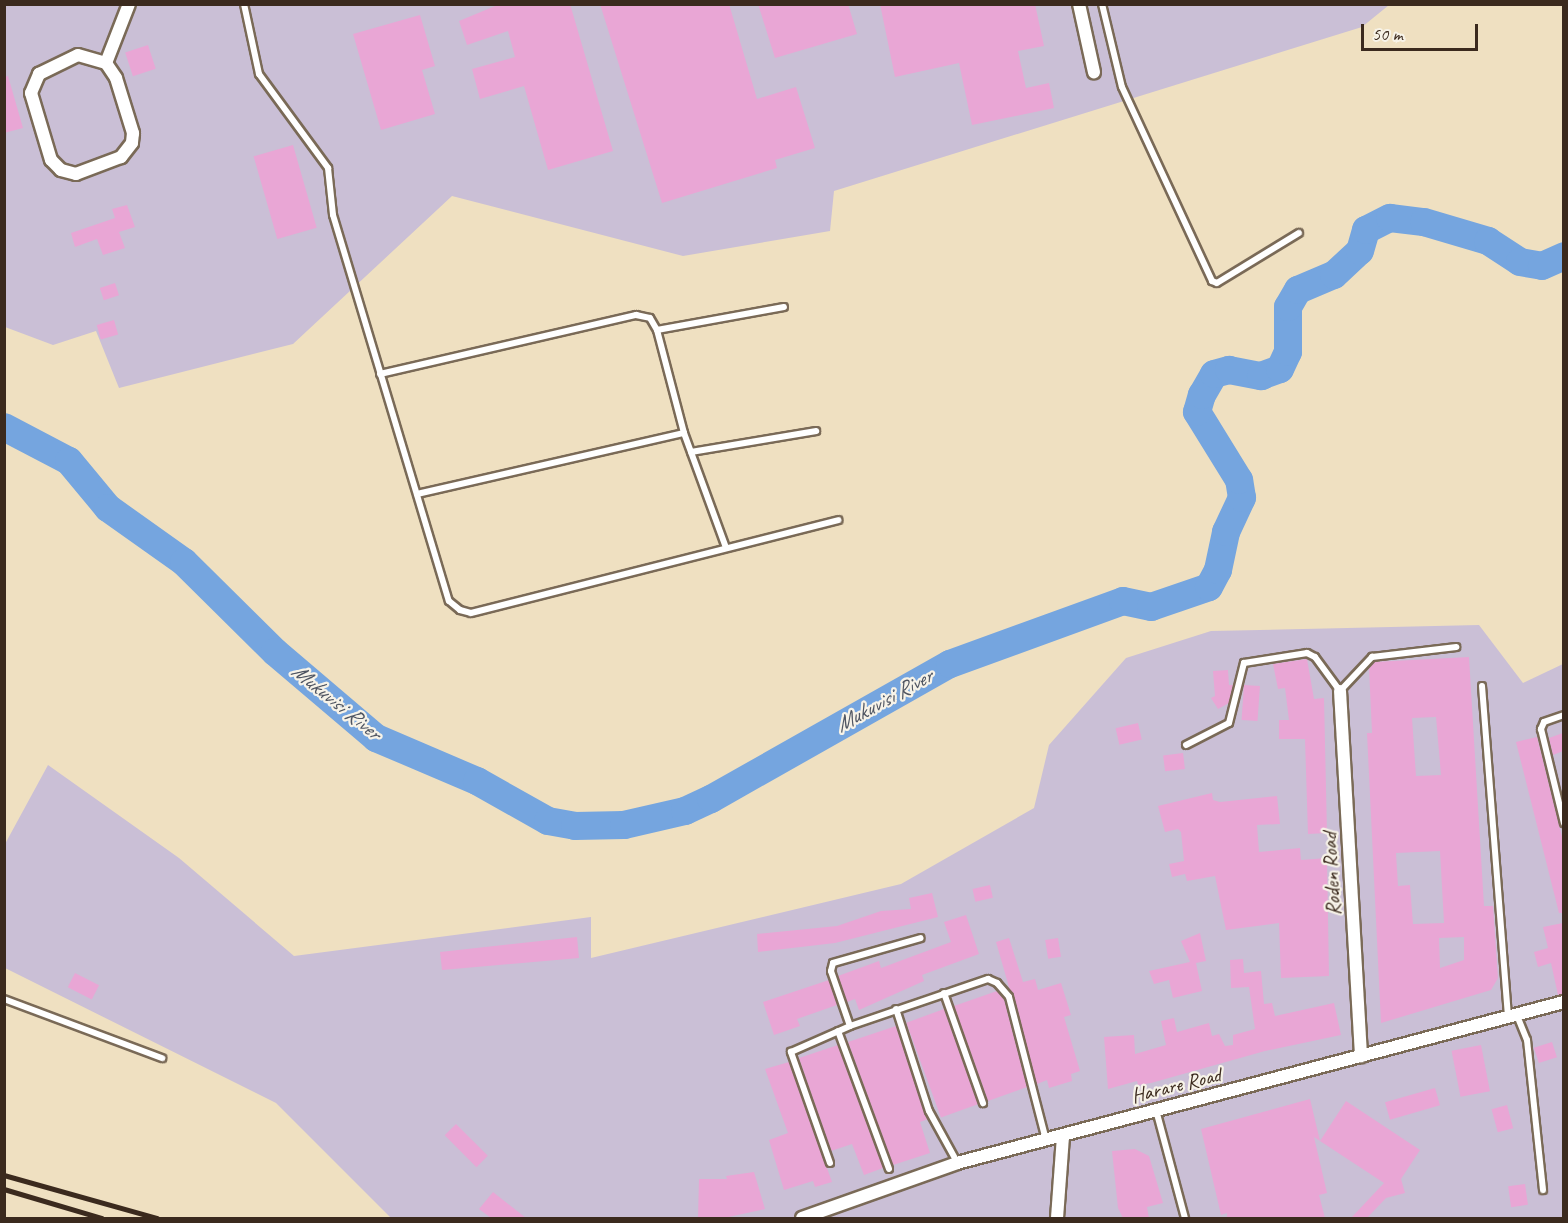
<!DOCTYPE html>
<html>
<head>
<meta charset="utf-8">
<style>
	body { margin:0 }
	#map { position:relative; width:1568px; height:1223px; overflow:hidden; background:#efe0c1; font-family:Caveat,sans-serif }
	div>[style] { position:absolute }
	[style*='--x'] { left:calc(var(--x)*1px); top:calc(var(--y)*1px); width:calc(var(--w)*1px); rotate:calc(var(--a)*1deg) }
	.industrial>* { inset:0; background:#cabfd6 }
	.river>* { height:28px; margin:-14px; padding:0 14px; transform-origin:14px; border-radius:14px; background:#75a5df }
	.building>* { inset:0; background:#e9a6d5; transform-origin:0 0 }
	.roads { filter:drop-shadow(2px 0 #7a6a57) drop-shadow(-2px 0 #7a6a57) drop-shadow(0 2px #7a6a57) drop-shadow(0 -2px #7a6a57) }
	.lane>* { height:6px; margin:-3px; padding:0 3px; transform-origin:3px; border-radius:3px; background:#fff }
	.street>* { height:12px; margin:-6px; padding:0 6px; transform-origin:6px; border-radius:6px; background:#fff }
	.rail>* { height:4.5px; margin:-2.25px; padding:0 2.25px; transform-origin:2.25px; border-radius:2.25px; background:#3b2a1e }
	span { translate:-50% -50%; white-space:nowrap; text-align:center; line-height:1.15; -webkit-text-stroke:4.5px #f7f3e8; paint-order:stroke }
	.street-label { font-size:21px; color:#3b2a1e }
	.water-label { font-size:22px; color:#4f5562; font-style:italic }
	.frame { position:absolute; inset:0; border:6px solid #3b2a1e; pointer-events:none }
	.scale { position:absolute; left:1361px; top:24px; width:117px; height:27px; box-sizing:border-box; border:3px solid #3b2a1e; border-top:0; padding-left:8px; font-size:18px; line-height:21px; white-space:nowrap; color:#3b2a1e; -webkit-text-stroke:4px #f7f3e8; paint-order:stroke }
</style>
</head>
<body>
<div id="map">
	<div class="industrial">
		<i style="clip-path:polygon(4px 5px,1389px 5px,1362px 27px,834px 191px,830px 231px,683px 256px,452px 196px,293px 344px,119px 388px,96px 331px,53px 345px,5px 327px)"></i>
		<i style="clip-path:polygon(1479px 625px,1523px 683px,1563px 664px,1563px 1218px,391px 1218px,276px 1103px,5px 968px,5px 844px,48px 765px,179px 858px,294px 956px,591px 917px,591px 958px,901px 884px,1034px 808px,1049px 745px,1126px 658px,1211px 631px)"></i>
	</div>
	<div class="river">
		<i style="--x:4;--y:427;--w:73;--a:27.6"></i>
		<i style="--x:69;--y:461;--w:61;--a:50.3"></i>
		<i style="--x:108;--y:508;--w:93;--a:35.4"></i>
		<i style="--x:184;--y:562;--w:128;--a:44.7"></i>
		<i style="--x:275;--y:652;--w:133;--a:40.4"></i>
		<i style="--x:376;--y:738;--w:110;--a:23.1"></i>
		<i style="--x:477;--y:781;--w:81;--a:29.4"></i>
		<i style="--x:548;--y:821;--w:27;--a:10"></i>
		<i style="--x:575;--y:826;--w:49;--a:-1.2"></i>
		<i style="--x:624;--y:825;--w:63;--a:-12.9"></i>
		<i style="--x:685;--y:811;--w:29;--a:-25"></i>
		<i style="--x:711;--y:799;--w:274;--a:-29.5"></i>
		<i style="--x:950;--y:664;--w:184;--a:-20"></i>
		<i style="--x:1123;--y:601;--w:29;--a:12"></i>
		<i style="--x:1151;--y:607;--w:61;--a:-19"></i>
		<i style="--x:1209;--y:587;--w:19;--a:-62"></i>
		<i style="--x:1218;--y:570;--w:39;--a:-78"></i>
		<i style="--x:1226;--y:532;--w:38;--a:-65"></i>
		<i style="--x:1242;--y:498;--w:18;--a:-99"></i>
		<i style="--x:1239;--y:480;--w:80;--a:-121.7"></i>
		<i style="--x:1197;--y:412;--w:18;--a:-74"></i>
		<i style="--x:1202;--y:395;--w:24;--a:-60"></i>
		<i style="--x:1214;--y:374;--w:16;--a:-15"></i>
		<i style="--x:1229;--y:370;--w:33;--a:11"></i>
		<i style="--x:1261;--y:376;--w:20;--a:-20"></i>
		<i style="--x:1280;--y:369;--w:19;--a:-65"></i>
		<i style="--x:1288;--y:352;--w:45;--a:-90"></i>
		<i style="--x:1288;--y:307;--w:20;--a:-60"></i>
		<i style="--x:1298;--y:290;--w:39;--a:-23"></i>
		<i style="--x:1334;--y:275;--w:35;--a:-43"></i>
		<i style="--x:1360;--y:251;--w:22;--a:-74"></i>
		<i style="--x:1366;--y:230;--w:27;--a:-27"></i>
		<i style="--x:1390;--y:218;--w:34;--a:7"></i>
		<i style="--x:1424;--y:222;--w:67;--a:16.5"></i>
		<i style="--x:1488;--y:241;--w:38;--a:33"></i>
		<i style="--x:1520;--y:262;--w:22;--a:10"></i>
		<i style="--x:1542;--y:266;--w:24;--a:-24"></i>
	</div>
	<div class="building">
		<i style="clip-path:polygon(500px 4px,570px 4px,613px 151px,548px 170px,524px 86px,480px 99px,472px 69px,515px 57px,508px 31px,467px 45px,459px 21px)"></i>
		<i style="clip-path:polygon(600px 4px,729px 4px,757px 99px,796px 87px,815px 148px,775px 160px,777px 168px,662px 203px)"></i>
		<i style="clip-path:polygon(758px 4px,848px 4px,857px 34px,775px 58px)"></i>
		<i style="clip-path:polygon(880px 4px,1035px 4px,1044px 46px,1018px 51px,1026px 88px,1049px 83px,1054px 108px,972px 125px,959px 63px,895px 77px)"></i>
		<i style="clip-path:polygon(420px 15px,435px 66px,422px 70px,435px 114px,381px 130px,353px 34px)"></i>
		<i style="left:148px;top:45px;width:25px;height:24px;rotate:72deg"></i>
		<i style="clip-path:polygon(8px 76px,23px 128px,4px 133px,4px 77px)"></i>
		<i style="left:293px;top:145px;width:86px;height:41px;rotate:74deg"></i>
		<i style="clip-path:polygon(127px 205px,135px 227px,119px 232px,125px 248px,103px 255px,97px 239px,75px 247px,71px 233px,115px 218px,112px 209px)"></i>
		<i style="left:115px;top:283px;width:13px;height:16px;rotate:72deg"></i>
		<i style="left:114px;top:320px;width:15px;height:18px;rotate:74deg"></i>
		<i style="clip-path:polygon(evenodd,1469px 657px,1484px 906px,1493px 906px,1498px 978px,1491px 990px,1381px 1023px,1367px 733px,1372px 733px,1369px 668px,1374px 662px,1469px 657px,1436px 717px,1441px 775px,1416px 776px,1412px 718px,1436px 717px,1469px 657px,1440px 851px,1444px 923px,1413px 924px,1410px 885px,1398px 886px,1396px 853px,1440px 851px,1469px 657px,1464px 937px,1464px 960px,1440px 968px,1439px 938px,1464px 937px)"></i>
		<i style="clip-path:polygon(1307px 659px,1314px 699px,1324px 698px,1327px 833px,1308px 834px,1305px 739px,1279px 739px,1279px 720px,1289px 720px,1285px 688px,1278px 689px,1273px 664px)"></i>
		<i style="clip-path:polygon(1228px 670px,1229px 685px,1233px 685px,1229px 703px,1218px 709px,1211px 698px,1215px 696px,1213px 671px)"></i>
		<i style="left:1244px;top:685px;width:16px;height:35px;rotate:4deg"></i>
		<i style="left:1138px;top:723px;width:17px;height:23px;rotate:77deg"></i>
		<i style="clip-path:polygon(1563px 733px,1563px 751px,1553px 755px,1549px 738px)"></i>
		<i style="clip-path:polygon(1537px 737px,1563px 841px,1563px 913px,1559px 913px,1516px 742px)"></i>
		<i style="left:1183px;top:753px;width:16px;height:20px;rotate:83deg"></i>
		<i style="clip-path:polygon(1212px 793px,1213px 800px,1220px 802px,1277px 796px,1280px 824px,1257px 825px,1259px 852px,1300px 848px,1301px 860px,1327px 858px,1329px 976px,1281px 978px,1279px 923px,1226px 930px,1215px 876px,1187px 881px,1185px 874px,1172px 877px,1169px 864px,1184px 861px,1181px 832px,1178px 829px,1165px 832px,1158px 806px)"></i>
		<i style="left:990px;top:885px;width:13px;height:18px;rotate:77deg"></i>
		<i style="clip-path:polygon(932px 893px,938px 917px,835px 943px,758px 952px,757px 934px,837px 926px,881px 911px,911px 909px,909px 898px)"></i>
		<i style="clip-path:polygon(966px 915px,979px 954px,922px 975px,924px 981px,859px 1010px,855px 999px,847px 1002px,838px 976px,879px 961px,881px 968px,951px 942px,944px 922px)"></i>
		<i style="clip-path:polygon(1563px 923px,1563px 994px,1558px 995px,1551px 963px,1538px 967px,1534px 952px,1548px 948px,1543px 927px)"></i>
		<i style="clip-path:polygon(1200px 933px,1206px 961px,1196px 963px,1202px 991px,1173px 998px,1169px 980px,1154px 984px,1149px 971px,1190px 962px,1181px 941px)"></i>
		<i style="clip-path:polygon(577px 937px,579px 958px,442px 970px,440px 952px)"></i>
		<i style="clip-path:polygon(1009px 938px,1023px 982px,1035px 979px,1038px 990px,1061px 983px,1071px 1015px,1064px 1017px,1080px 1071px,1071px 1074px,1072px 1081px,1049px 1088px,1047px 1080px,1037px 1084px,996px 942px)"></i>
		<i style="left:1058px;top:938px;width:19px;height:13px;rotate:81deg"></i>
		<i style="clip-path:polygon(1243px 959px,1244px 973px,1261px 971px,1264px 1004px,1272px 1003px,1275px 1016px,1334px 1003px,1341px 1035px,1265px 1051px,1151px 1083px,1138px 1085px,1137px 1081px,1108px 1089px,1104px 1037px,1134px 1035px,1135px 1054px,1166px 1045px,1161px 1021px,1174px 1018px,1177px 1032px,1209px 1023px,1212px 1036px,1219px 1034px,1225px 1046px,1233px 1045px,1233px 1035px,1255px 1029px,1249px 987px,1231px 988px,1230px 960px)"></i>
		<i style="left:75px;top:973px;width:27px;height:16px;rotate:27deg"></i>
		<i style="clip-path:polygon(829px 980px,837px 1005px,797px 1019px,800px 1026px,774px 1035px,763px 1002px)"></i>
		<i style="clip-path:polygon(997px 991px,1004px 999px,1027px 1087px,988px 1101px,954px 1006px)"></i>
		<i style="left:944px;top:1009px;width:101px;height:40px;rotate:70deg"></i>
		<i style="clip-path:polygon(896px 1026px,928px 1119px,920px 1122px,930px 1153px,893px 1165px,848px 1042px)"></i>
		<i style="left:1552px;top:1042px;width:16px;height:19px;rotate:72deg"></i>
		<i style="clip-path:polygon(838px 1045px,883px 1168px,864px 1175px,852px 1144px,831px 1151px,799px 1058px)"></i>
		<i style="left:1481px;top:1045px;width:47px;height:30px;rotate:79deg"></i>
		<i style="clip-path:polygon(789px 1062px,832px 1182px,815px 1187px,813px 1181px,784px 1190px,769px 1140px,788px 1133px,765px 1069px)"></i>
		<i style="left:1435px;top:1088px;width:18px;height:52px;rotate:74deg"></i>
		<i style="clip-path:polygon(1310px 1099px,1320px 1141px,1314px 1137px,1327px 1193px,1319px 1195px,1325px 1218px,1227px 1218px,1227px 1213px,1221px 1215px,1201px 1129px)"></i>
		<i style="clip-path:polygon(1346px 1101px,1420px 1150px,1401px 1179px,1405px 1193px,1386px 1198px,1367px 1218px,1351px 1218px,1384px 1183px,1320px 1141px)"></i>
		<i style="left:1507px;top:1105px;width:24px;height:16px;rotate:75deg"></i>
		<i style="left:456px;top:1124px;width:45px;height:16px;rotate:45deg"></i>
		<i style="clip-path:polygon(1135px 1149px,1149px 1156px,1163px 1203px,1147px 1207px,1149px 1218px,1123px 1218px,1118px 1208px,1112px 1151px)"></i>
		<i style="clip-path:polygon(754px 1172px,765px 1209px,724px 1218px,698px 1218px,699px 1179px,727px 1179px,726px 1176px)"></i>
		<i style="left:1525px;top:1184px;width:21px;height:17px;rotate:82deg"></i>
		<i style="clip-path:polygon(493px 1192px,526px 1218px,491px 1218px,479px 1209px)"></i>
	</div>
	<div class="roads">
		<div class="lane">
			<i style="--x:244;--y:4;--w:72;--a:77.9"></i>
			<i style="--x:259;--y:74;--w:117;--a:53.7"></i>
			<i style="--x:328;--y:168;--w:47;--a:83.9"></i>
			<i style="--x:333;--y:215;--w:403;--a:73.3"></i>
			<i style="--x:449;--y:601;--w:14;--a:39"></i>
			<i style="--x:460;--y:610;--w:11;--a:15"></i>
			<i style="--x:471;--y:613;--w:379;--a:-14.2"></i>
			<i style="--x:1102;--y:4;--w:85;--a:76.5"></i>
			<i style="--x:1122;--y:87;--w:214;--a:65.1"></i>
			<i style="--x:1212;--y:281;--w:5;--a:22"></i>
			<i style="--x:1217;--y:283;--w:96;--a:-31.4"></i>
			<i style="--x:657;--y:330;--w:129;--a:-10.3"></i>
			<i style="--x:380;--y:374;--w:263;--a:-13"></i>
			<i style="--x:636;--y:315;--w:14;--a:12"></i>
			<i style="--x:650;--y:318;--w:14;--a:60"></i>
			<i style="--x:657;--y:330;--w:106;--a:75.3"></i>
			<i style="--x:684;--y:433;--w:122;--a:69.9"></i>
			<i style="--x:691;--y:452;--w:127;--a:-9.5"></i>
			<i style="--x:417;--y:494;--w:274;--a:-12.9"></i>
			<i style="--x:1482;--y:686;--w:330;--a:85.5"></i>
			<i style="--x:1564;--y:715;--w:21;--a:161"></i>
			<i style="--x:1544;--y:722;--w:8;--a:113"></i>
			<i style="--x:1541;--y:729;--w:97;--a:76.3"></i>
			<i style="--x:1186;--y:745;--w:48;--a:-27.1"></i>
			<i style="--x:1229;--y:723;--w:62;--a:-76"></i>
			<i style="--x:1244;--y:663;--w:64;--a:-9"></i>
			<i style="--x:1307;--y:653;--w:9;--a:27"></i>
			<i style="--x:1315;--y:657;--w:42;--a:53.7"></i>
			<i style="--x:1340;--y:691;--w:47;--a:-46.7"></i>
			<i style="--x:1372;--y:657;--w:85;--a:-6.8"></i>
			<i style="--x:944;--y:993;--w:117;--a:70.5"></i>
			<i style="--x:4;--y:999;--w:169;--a:20.5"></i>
			<i style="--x:896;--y:1009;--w:107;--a:72.1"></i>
			<i style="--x:929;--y:1111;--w:58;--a:61.2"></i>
			<i style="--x:1516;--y:1013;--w:29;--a:68"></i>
			<i style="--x:1527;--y:1040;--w:151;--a:83.9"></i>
			<i style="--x:850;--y:1026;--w:58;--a:-109.1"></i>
			<i style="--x:831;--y:971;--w:8;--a:-76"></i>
			<i style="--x:833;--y:963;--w:91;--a:-15.9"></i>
			<i style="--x:838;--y:1031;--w:147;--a:69.7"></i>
			<i style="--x:1156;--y:1110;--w:112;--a:75"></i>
			<i style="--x:830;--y:1163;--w:118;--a:-109.4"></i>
			<i style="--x:791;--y:1052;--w:64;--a:-23.8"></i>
			<i style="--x:850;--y:1026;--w:146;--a:-18.8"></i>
			<i style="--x:988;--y:979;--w:10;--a:24"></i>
			<i style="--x:997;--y:983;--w:18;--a:49"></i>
			<i style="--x:1009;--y:997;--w:148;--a:75.5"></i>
		</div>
		<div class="street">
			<i style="--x:1079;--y:4;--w:70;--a:77.6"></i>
			<i style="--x:78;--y:55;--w:29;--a:16"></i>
			<i style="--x:106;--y:63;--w:18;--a:56"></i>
			<i style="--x:116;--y:78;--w:58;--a:72.8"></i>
			<i style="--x:133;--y:133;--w:10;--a:96"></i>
			<i style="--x:132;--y:143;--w:18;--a:128"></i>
			<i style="--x:121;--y:157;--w:48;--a:159.3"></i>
			<i style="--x:76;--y:174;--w:16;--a:-165"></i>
			<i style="--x:61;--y:170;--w:14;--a:-135"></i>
			<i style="--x:51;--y:160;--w:70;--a:-106.6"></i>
			<i style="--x:31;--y:93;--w:21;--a:-67"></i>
			<i style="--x:39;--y:74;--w:43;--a:-26"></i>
			<i style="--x:106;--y:63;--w:63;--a:-68.7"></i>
			<i style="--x:1340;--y:691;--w:366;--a:86.7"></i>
			<i style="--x:802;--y:1218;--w:164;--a:-19.5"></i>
			<i style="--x:957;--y:1163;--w:628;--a:-14.86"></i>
			<i style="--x:1057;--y:1218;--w:82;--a:-85.8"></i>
		</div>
	</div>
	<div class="rail">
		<i style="--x:4;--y:1175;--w:159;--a:15.7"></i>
		<i style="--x:4;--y:1189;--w:102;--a:16.5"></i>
	</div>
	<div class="street-label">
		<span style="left:1331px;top:874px;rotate:-93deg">Roden Road</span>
		<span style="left:1176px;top:1085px;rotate:-14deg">Harare Road</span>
	</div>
	<div class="water-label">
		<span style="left:884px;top:701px;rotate:-29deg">Mukuvisi River</span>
		<span style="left:336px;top:702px;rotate:39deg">Mukuvisi River</span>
	</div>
	<div class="frame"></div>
	<div class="scale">50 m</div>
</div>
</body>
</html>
